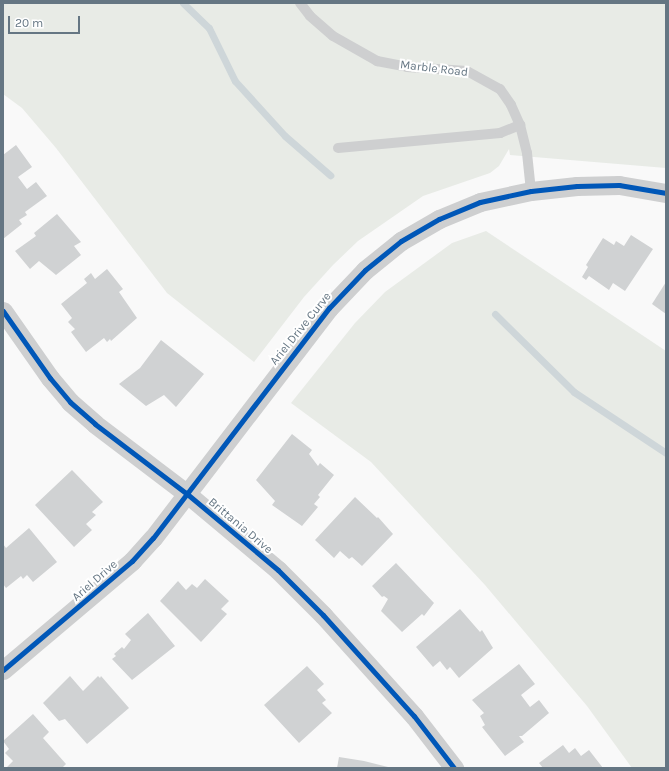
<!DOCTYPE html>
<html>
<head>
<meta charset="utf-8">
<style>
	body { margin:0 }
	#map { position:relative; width:669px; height:771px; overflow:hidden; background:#f9f9f9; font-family:Karla,sans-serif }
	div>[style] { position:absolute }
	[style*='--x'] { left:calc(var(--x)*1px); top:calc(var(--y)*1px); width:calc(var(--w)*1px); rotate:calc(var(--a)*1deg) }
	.green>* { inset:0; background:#e8ebe6 }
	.stream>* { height:7px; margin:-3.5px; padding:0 3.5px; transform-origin:3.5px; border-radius:3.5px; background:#ced6d9 }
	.building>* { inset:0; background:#d0d2d3 }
	.service>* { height:10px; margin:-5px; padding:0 5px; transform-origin:5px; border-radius:5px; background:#cecfd0 }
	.minor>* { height:19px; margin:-9.5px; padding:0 9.5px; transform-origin:9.5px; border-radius:9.5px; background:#cecfd0 }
	.cycleway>* { height:5px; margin:-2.5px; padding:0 2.5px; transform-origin:2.5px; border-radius:2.5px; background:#0057b8 }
	span { translate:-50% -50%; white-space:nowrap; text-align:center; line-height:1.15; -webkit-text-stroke:4px #fff; paint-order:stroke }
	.street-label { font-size:12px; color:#657683 }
	.frame { position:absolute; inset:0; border:4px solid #657683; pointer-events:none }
	.scale { position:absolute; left:8px; top:16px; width:72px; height:18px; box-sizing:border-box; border:2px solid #657683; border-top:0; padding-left:5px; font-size:12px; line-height:14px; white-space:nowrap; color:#657683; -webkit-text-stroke:3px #fff; paint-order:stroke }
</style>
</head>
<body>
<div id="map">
	<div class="green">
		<i style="clip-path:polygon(3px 3px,666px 3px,666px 168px,510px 155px,509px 149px,499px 166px,490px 173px,423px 196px,358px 241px,333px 265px,304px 297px,254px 362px,167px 293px,56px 148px,22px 108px,3px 94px)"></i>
		<i style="clip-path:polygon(486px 231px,666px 351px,666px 768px,632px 768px,587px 706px,485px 585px,371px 462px,291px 403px,355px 323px,385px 292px,452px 243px)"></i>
	</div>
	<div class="stream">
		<i style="--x:183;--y:3;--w:36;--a:44"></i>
		<i style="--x:209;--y:28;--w:59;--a:63.9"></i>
		<i style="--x:235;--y:81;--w:74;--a:47.7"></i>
		<i style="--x:285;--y:136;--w:60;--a:40.9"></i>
		<i style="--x:495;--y:314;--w:111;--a:44.6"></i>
		<i style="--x:574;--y:392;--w:110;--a:33.5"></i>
	</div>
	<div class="building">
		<i style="clip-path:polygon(16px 145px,32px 167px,18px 177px,27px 189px,36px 182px,47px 196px,25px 212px,27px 215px,19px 220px,22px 224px,3px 239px,3px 155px)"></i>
		<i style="clip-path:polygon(57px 214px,81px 242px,74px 246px,81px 255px,56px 275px,39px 261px,30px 269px,15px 251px,36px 236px,34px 233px)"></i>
		<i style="clip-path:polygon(631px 235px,653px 249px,625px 291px,613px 283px,609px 290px,589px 276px,586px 280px,582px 277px,588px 267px,586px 265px,603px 238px,614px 245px,616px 241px,624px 246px)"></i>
		<i style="clip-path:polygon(107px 269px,123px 289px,119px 292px,137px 318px,111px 341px,110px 339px,107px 342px,104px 338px,86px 352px,71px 332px,75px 329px,68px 322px,72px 318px,61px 304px,87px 283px,84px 279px,91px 273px,95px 279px)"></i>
		<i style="clip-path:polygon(666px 282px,666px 314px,652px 304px)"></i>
		<i style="clip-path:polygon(161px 340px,204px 374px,176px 407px,164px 395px,146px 406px,119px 384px,140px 368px)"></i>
		<i style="clip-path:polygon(292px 434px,312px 450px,309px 454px,318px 466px,320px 463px,334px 475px,318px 495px,320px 497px,314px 504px,318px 507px,302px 526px,272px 505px,275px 501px,256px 480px)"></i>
		<i style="clip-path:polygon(72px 470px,103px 502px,92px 512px,96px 515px,86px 524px,92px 530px,74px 547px,35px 505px)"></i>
		<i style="clip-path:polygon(355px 497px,377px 518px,378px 517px,393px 534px,362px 566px,352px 557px,349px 559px,340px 551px,334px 558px,315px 540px)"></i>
		<i style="clip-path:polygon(29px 528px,57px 562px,33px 582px,27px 575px,23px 579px,21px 576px,6px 588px,3px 584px,3px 544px,6px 548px)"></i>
		<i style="clip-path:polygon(396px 563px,434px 603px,424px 616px,422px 614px,402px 632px,381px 611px,388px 599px,384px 596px,382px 597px,372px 586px)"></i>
		<i style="clip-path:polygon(205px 579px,229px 601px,221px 609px,227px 614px,201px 642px,160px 601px,178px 581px,186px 590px,192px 584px,197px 588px)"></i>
		<i style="clip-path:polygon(460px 609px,480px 632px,482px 630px,493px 648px,459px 678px,450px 667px,447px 670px,440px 661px,433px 667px,416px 647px)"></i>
		<i style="clip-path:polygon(148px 613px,175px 646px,132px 680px,112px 659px,116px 656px,114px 654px,122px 647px,124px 649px,131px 640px,125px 634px)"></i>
		<i style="clip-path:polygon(519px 664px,535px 684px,521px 695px,530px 707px,539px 700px,549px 713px,522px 736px,519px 736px,524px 742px,505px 756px,482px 727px,485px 725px,480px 716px,484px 713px,472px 700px)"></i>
		<i style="clip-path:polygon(307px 666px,324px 684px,317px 690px,326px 700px,322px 703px,332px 713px,299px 743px,264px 705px)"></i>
		<i style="clip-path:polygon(70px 676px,83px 691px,98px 676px,100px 678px,101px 676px,129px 708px,87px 744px,65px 719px,59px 721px,43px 703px)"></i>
		<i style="clip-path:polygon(33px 714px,49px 732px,43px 738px,66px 764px,62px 768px,6px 768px,13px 761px,5px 753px,9px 749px,3px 741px)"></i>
		<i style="clip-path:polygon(563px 745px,569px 753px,575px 748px,581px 756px,589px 750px,603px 768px,543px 768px,539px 763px)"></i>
		<i style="clip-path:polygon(339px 757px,364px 761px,392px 768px,337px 768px)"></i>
	</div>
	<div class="service">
		<i style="--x:300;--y:3;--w:16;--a:52"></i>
		<i style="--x:310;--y:16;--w:30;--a:41"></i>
		<i style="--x:333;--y:36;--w:51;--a:29.6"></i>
		<i style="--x:377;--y:61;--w:31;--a:11"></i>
		<i style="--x:407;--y:67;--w:60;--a:3.8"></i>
		<i style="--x:467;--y:71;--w:38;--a:29"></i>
		<i style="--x:500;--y:89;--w:19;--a:55"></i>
		<i style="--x:511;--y:105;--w:22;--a:66"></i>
		<i style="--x:520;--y:125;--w:29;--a:76"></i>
		<i style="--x:527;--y:153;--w:38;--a:84"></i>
		<i style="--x:338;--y:148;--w:163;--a:-5.3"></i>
		<i style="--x:500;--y:133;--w:22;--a:-22"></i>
	</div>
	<div class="minor">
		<i style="--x:3;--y:311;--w:82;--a:55"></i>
		<i style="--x:50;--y:378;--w:31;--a:50"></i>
		<i style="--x:70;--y:402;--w:33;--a:41"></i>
		<i style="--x:95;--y:424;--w:114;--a:37.2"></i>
		<i style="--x:186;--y:493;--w:120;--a:39.9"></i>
		<i style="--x:278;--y:570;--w:64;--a:45"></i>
		<i style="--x:323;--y:615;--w:136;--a:48"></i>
		<i style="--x:414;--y:716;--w:66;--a:52.4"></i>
		<i style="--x:3;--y:670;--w:169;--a:-40.2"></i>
		<i style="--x:132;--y:561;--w:31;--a:-48"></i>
		<i style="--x:153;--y:538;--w:290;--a:-52.6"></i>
		<i style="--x:329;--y:308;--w:52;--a:-46.5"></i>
		<i style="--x:365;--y:270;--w:46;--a:-38.9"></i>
		<i style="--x:401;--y:241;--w:44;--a:-30.1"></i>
		<i style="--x:439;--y:219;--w:44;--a:-22.5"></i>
		<i style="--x:480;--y:202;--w:52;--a:-12.2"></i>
		<i style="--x:531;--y:191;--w:46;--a:-6.2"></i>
		<i style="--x:577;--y:186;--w:42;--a:-1.4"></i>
		<i style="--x:619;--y:185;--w:48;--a:9.7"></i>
	</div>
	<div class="cycleway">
		<i style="--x:3;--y:311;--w:82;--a:55"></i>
		<i style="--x:50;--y:378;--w:31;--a:50"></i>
		<i style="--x:70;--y:402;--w:33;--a:41"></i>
		<i style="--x:95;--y:424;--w:114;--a:37.2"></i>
		<i style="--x:186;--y:493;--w:120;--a:39.9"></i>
		<i style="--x:278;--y:570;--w:64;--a:45"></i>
		<i style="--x:323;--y:615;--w:136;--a:48"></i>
		<i style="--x:414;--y:716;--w:66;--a:52.4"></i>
		<i style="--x:3;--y:670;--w:169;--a:-40.2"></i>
		<i style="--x:132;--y:561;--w:31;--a:-48"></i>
		<i style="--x:153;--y:538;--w:290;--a:-52.6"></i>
		<i style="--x:329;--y:308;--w:52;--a:-46.5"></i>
		<i style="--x:365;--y:270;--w:46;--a:-38.9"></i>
		<i style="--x:401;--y:241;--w:44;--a:-30.1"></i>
		<i style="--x:439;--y:219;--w:44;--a:-22.5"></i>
		<i style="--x:480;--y:202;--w:52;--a:-12.2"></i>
		<i style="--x:531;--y:191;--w:46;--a:-6.2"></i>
		<i style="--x:577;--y:186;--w:42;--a:-1.4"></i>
		<i style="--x:619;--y:185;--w:48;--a:9.7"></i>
	</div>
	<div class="street-label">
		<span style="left:434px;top:69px;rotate:7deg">Marble Road</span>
		<span style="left:301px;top:329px;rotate:-51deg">Ariel Drive Curve</span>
		<span style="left:240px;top:526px;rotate:40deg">Brittania Drive</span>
		<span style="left:95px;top:581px;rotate:-41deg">Ariel Drive</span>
	</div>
	<div class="frame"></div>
	<div class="scale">20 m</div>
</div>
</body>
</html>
